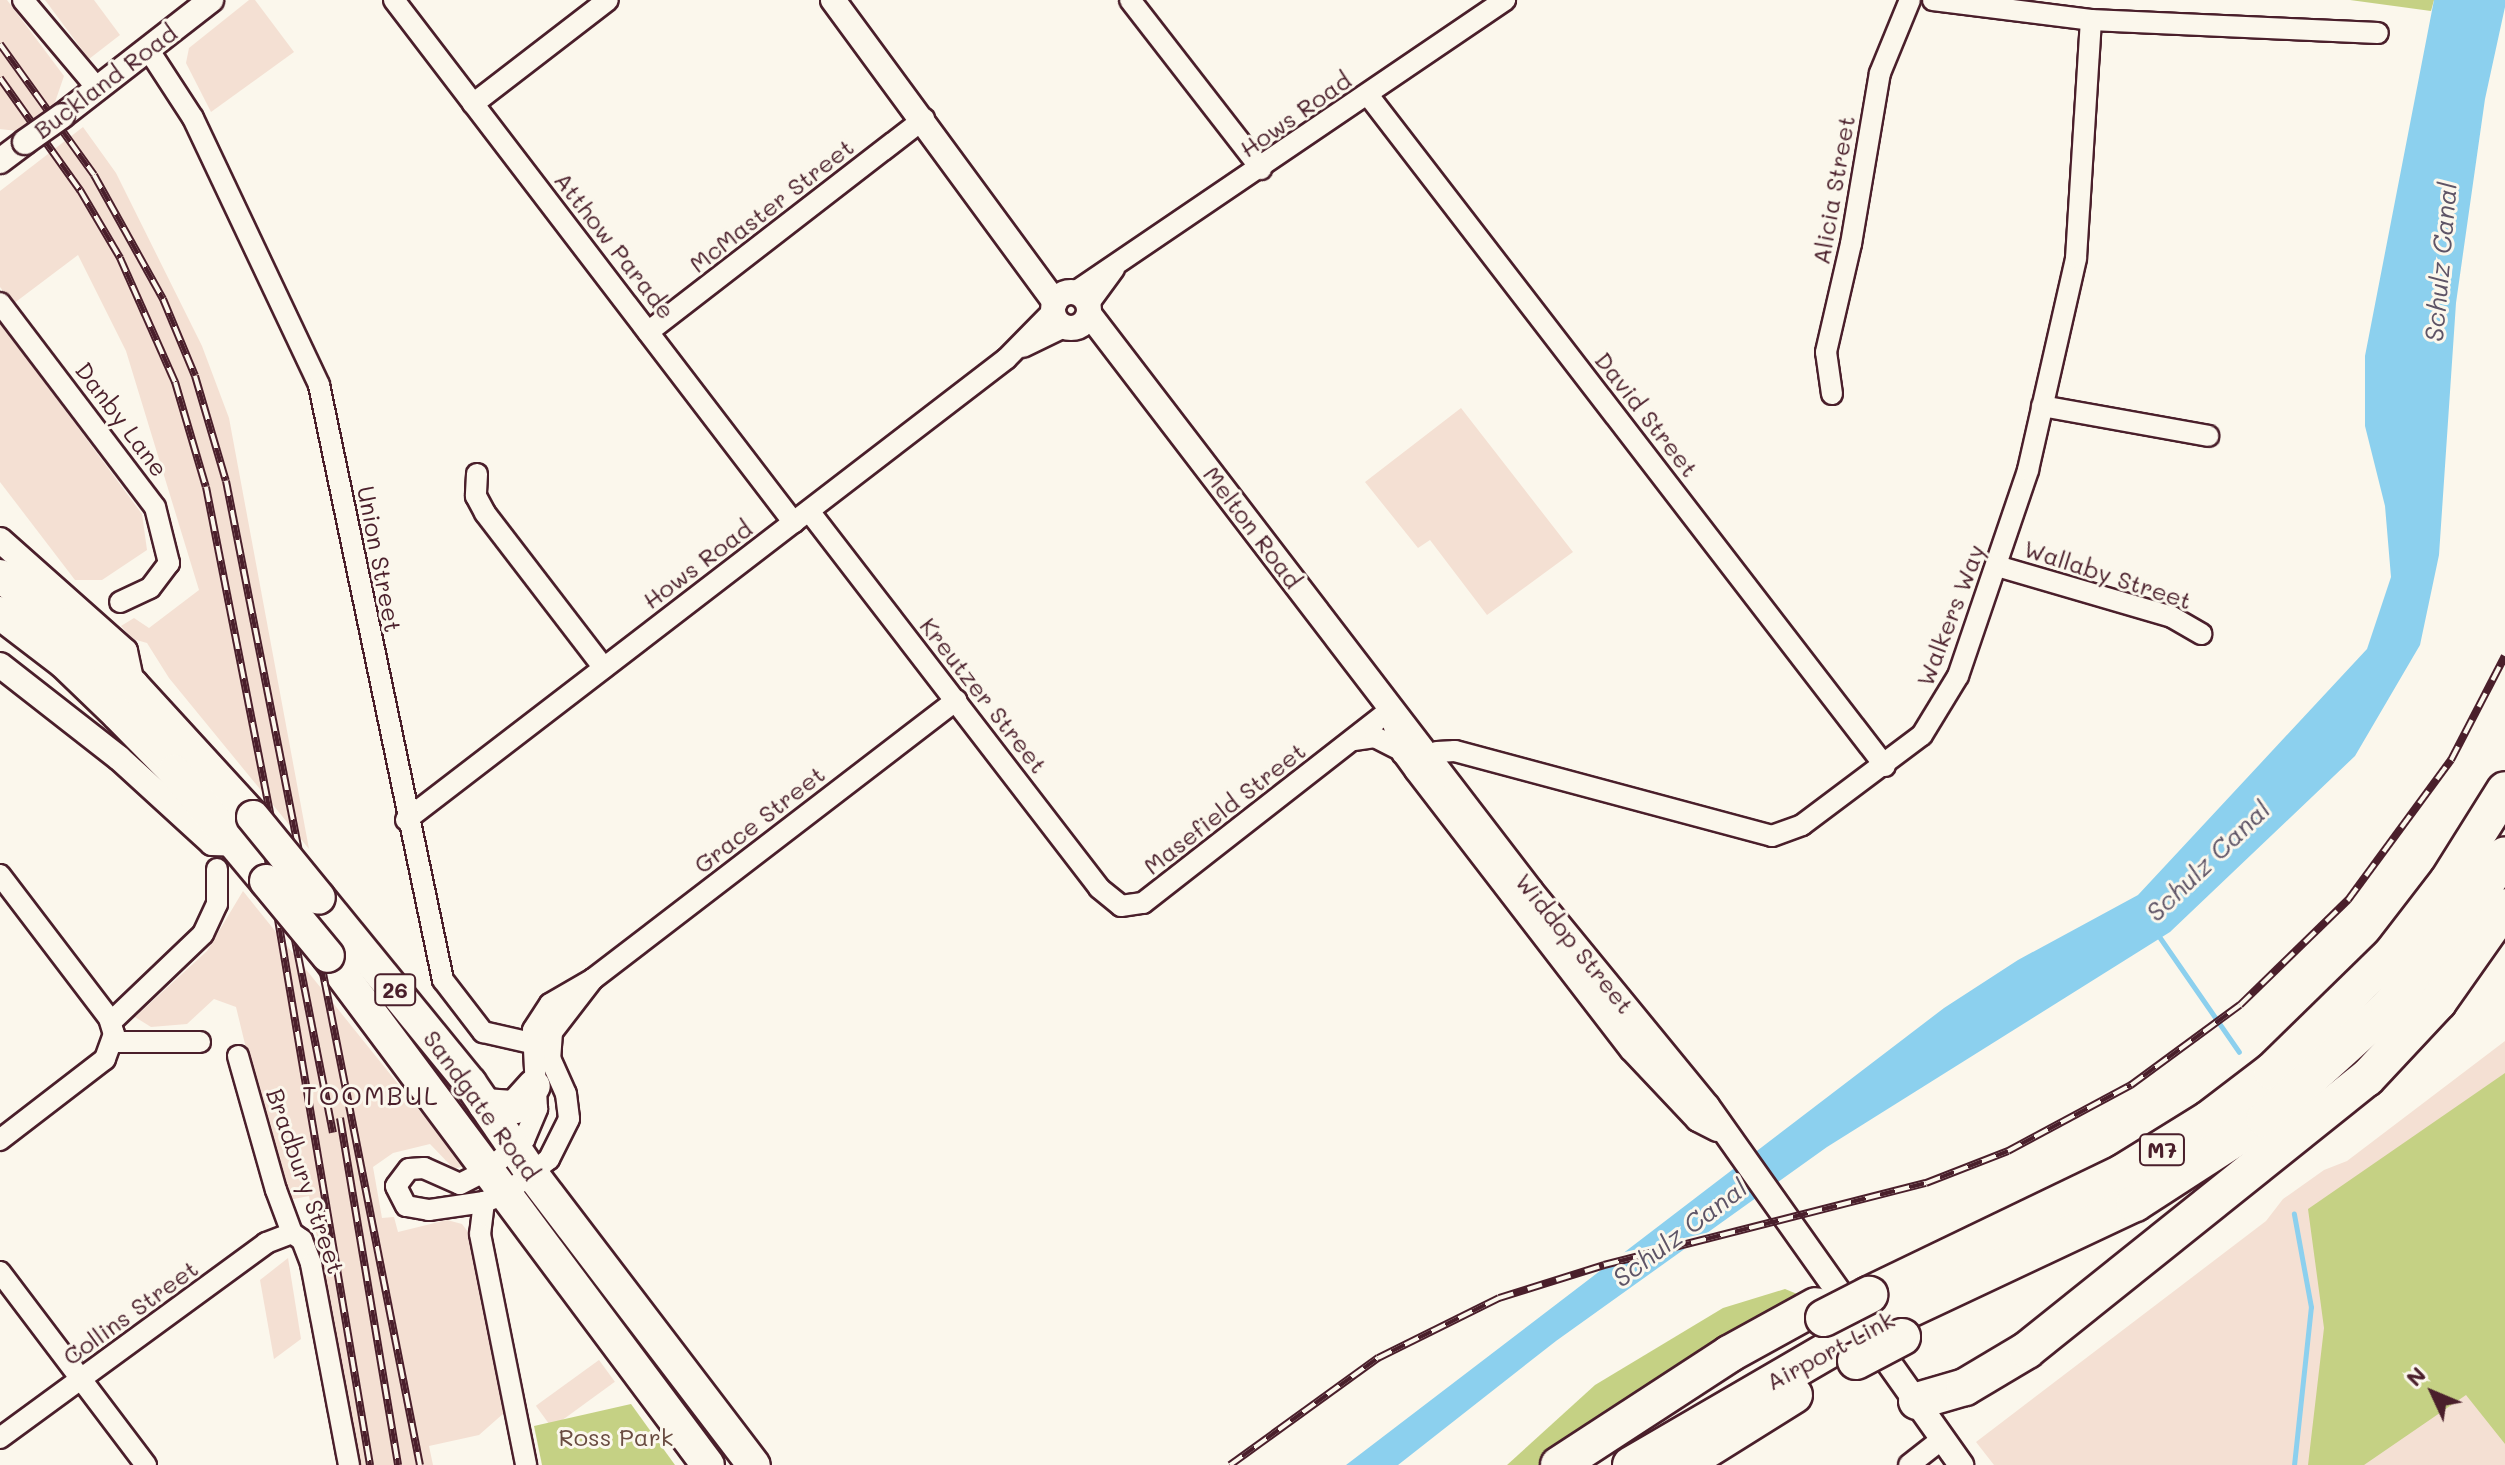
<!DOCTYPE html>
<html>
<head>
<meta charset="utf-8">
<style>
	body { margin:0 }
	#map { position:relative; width:2505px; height:1465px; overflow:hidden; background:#fbf7ec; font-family:Mali,sans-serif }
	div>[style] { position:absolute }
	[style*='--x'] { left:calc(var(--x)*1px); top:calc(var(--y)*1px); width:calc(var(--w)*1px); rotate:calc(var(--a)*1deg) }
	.built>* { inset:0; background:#f4e0d3; transform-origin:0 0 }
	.green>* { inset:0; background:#c5d184 }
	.water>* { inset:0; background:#8cd0ee }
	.pier>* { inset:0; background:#fbf7ec }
	.stream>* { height:5px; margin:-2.5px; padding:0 2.5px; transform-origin:2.5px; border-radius:2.5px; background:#8cd0ee }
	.roads { filter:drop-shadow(2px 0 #4a1f2b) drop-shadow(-2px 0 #4a1f2b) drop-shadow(0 2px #4a1f2b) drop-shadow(0 -2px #4a1f2b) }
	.minor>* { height:20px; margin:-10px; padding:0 10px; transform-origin:10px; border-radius:10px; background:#fbf7ec }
	.tertiary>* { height:24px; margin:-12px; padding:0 12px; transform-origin:12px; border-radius:12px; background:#fbf7ec }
	.tertiary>.ring { margin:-12px; padding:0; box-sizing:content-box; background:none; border:24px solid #fbf7ec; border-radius:50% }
	.trunk>* { height:32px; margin:-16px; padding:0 16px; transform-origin:16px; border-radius:16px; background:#fbf7ec }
	.motorway>* { height:36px; margin:-18px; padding:0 18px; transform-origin:18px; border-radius:18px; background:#fbf7ec }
	.rail>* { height:8px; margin-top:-4px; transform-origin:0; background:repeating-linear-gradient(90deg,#fbf7ec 0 15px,#4a1f2b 0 30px); box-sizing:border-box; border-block:2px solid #4a1f2b }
	.bridges { filter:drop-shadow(2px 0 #4a1f2b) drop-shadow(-2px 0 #4a1f2b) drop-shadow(0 2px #4a1f2b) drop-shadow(0 -2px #4a1f2b) }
	.tertiary-bridge>* { height:24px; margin:-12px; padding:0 12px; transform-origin:12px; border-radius:12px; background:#fbf7ec }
	.trunk-bridge>* { height:32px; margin:-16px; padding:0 16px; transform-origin:16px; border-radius:16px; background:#fbf7ec }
	.motorway-bridge>* { height:36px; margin:-18px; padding:0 18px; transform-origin:18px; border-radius:18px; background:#fbf7ec }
	span { translate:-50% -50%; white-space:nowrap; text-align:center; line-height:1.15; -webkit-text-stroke:6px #fbf7ec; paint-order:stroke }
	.shield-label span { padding:2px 6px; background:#fbf7ec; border:2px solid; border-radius:6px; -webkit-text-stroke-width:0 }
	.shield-label { font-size:22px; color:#4a1f2b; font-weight:700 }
	.street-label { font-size:24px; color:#4a1f2b }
	.park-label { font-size:24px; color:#694c41 }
	.water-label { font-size:26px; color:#5e5466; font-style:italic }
	.neighbourhood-label { font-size:26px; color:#4a1f2b; letter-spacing:2px }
	.north { position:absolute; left:2393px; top:1353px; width:80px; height:80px; -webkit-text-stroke:6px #fbf7ec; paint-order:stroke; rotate:314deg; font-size:22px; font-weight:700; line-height:32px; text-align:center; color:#4a1f2b }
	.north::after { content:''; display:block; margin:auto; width:28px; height:36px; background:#4a1f2b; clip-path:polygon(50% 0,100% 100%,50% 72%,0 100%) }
</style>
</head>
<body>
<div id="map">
	<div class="built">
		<i style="clip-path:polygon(0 0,7px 0,64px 76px,54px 105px,17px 131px,0 129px)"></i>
		<i style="clip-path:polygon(45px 0,94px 0,120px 35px,89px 59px)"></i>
		<i style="clip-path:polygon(249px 0,255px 0,294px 52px,211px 112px,186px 63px,189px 48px)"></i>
		<i style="clip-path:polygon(83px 127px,116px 173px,202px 346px,229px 418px,309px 849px,169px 678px,147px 643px,133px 639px,121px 626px,134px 618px,149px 628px,199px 590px,126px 351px,78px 255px,13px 304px,0 287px,0 191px)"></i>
		<i style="clip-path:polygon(0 322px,142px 514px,147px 550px,102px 580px,75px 580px,0 482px)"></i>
		<i style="clip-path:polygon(1461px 408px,1573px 552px,1487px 615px,1430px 540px,1418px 548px,1365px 482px)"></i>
		<i style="clip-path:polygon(243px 891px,464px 1166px,454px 1169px,430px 1144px,393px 1153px,373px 1167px,382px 1218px,394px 1217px,398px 1232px,447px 1220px,462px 1224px,468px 1232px,504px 1413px,479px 1435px,429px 1446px,433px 1465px,361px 1465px,309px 1196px,283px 1201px,236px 1007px,214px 999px,187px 1024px,151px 1027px,135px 1017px,207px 951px)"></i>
		<i style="clip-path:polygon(2505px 1041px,2505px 1465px,1994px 1465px,1976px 1442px,2266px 1221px,2283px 1199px,2324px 1170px,2347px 1161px)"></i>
		<i style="clip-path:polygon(288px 1258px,301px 1339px,274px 1359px,260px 1280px)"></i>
		<i style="left:599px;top:1360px;width:27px;height:78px;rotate:54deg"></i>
	</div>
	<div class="green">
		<i style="clip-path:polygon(2350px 0,2434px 0,2431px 11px)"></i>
		<i style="clip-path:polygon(2505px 1073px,2505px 1444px,2466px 1395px,2364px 1465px,2308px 1465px,2324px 1328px,2308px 1209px)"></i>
		<i style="clip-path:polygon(1785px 1289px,1802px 1296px,1539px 1465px,1507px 1465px,1595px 1385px,1723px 1308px)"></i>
		<i style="clip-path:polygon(631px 1404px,675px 1465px,542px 1465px,534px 1426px)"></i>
	</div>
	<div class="water">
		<i style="clip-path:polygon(2434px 0,2505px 0,2505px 7px,2485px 99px,2456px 303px,2439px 555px,2420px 645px,2355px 756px,2170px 932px,1827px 1147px,1556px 1341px,1398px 1465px,1346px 1465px,1944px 1008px,2018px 960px,2138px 895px,2367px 649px,2391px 577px,2385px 506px,2365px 426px,2365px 356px)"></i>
	</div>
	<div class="pier">
		<i style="clip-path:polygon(1718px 1230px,1695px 1246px,1586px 1273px,1608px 1256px)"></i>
	</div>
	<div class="stream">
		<i style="--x:2158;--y:935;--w:142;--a:55.3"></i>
		<i style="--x:2294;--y:1465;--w:159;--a:-83.9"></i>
		<i style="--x:2311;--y:1307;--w:95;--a:-100.4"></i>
	</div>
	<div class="roads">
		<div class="minor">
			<i style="--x:23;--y:0;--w:115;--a:49.9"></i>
			<i style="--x:394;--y:0;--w:658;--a:52.59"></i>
			<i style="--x:1130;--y:0;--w:214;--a:52.2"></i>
			<i style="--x:1933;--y:0;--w:159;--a:7.2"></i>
			<i style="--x:2091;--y:20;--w:287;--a:2.6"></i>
			<i style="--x:148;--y:49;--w:82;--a:56.9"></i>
			<i style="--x:193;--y:118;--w:295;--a:64.7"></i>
			<i style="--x:319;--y:385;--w:608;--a:78.23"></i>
			<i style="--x:443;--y:980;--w:66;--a:52.4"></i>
			<i style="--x:483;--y:1032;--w:63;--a:12.9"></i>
			<i style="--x:1368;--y:95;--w:847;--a:52.39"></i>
			<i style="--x:473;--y:104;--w:170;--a:-37.6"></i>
			<i style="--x:1075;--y:292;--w:520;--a:-34.18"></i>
			<i style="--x:0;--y:303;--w:256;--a:52.8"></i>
			<i style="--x:155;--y:507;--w:58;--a:76"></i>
			<i style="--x:169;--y:563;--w:31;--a:127"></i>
			<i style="--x:150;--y:588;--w:33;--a:155"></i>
			<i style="--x:1089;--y:303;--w:42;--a:-53.7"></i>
			<i style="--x:648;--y:332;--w:349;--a:-37.7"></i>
			<i style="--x:1023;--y:347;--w:46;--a:-26"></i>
			<i style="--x:1832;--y:394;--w:42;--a:-98.1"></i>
			<i style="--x:1826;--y:352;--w:111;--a:-77"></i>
			<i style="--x:1851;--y:244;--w:173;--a:-80.4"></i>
			<i style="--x:1880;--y:73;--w:79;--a:-67.7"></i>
			<i style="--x:2042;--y:406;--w:169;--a:10.2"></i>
			<i style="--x:477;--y:474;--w:22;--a:93"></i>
			<i style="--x:476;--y:496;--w:19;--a:62"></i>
			<i style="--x:485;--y:513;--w:195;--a:52.5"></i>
			<i style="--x:809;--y:511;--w:476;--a:52.4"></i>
			<i style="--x:1099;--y:888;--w:28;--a:39"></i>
			<i style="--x:1121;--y:906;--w:22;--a:-8"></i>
			<i style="--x:1143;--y:903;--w:315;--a:-38"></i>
			<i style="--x:1997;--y:566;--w:182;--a:16.2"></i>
			<i style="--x:2172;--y:617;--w:34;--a:30"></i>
			<i style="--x:1354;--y:740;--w:21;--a:-8"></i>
			<i style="--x:1375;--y:737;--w:33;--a:27"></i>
			<i style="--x:1419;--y:767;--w:23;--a:-40"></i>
			<i style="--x:1437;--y:752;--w:18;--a:-3"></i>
			<i style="--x:1455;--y:751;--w:328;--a:15"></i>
			<i style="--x:1772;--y:836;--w:32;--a:-20"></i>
			<i style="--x:1802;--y:825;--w:150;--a:-36.9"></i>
			<i style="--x:1922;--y:735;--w:69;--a:-58.6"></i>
			<i style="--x:1958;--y:676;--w:218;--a:-71.2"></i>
			<i style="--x:2028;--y:470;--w:217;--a:-77.2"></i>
			<i style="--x:2076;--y:258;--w:238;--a:-86.4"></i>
			<i style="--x:406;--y:820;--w:757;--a:-37.54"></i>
			<i style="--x:1006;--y:359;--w:67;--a:-45.6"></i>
			<i style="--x:0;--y:875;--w:180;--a:52.7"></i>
			<i style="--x:109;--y:1018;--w:17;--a:73"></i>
			<i style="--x:114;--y:1034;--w:27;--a:110"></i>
			<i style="--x:105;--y:1059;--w:133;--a:142.4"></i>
			<i style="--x:593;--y:979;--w:67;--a:127.7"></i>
			<i style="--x:552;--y:1032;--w:26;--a:94"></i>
			<i style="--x:550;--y:1058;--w:39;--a:66"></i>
			<i style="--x:566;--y:1094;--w:25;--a:83"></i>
			<i style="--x:569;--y:1119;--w:45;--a:116.6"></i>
			<i style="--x:549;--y:1159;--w:56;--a:141.5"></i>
			<i style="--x:505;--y:1194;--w:22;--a:159"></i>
			<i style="--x:484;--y:1202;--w:56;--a:171.7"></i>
			<i style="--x:429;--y:1210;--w:23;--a:-170"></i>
			<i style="--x:406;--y:1206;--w:22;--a:-117"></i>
			<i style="--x:396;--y:1186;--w:21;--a:-53"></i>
			<i style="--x:409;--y:1169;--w:15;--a:-4"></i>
			<i style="--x:424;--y:1168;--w:39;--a:24"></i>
			<i style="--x:460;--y:1184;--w:30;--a:-27"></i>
			<i style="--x:487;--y:1170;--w:48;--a:-39"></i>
			<i style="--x:524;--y:1140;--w:34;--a:-67"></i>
			<i style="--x:537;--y:1109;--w:79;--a:-92.9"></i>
			<i style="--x:533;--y:1030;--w:31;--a:-57"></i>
			<i style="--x:550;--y:1004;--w:50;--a:-30.2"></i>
			<i style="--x:593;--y:979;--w:458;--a:-37.5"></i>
			<i style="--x:111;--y:1022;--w:127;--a:-43.7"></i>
			<i style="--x:203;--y:934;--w:33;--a:-65"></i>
			<i style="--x:217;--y:904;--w:35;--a:-90"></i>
			<i style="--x:114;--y:1042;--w:86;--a:0"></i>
			<i style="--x:238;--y:1056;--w:139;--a:74.2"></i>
			<i style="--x:276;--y:1190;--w:46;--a:69.6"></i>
			<i style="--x:292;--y:1233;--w:12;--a:35"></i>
			<i style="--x:302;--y:1240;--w:26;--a:69"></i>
			<i style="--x:311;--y:1264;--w:205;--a:79.3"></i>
			<i style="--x:484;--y:1202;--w:32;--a:97"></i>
			<i style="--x:480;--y:1234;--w:236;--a:78.7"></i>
			<i style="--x:0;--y:1272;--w:242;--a:52.9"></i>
			<i style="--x:0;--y:1438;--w:330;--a:-36.2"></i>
			<i style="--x:266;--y:1243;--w:28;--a:-21"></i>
			<i style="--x:1909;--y:1465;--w:42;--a:-38.2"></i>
		</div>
		<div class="tertiary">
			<i style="--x:833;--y:0;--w:375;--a:53.7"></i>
			<i style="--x:62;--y:116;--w:189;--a:-37.9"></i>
			<i style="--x:0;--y:161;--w:31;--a:-37"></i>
			<i class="ring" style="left:1053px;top:292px;width:12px;height:12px"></i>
			<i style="--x:1089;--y:314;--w:727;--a:52.55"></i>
			<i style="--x:1531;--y:891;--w:278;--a:50.7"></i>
			<i style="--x:1707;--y:1106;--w:440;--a:54.7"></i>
			<i style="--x:0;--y:540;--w:167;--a:41.6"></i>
			<i style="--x:125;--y:651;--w:35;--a:78"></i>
			<i style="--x:0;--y:665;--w:151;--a:38"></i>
			<i style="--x:119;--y:758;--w:126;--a:42.4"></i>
			<i style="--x:212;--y:843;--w:25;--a:2"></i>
			<i style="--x:1394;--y:720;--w:34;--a:73"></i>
			<i style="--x:1404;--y:752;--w:22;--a:54"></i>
			<i style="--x:1417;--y:770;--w:352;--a:52.4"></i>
			<i style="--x:1632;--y:1049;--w:96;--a:46.7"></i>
			<i style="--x:1698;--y:1119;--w:22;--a:27"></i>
		</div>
		<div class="trunk">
			<i style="--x:0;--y:576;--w:81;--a:36.4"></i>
			<i style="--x:65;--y:624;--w:91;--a:42.3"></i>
			<i style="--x:132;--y:685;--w:179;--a:47.5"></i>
			<i style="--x:0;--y:613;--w:81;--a:37.4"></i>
			<i style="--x:64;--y:662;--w:75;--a:43.9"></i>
			<i style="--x:118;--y:714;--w:80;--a:45.5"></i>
			<i style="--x:174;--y:771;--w:143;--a:50.1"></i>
			<i style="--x:319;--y:898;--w:239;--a:50.8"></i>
			<i style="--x:470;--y:1083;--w:110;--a:55.7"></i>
			<i style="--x:532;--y:1174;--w:366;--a:52.7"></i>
			<i style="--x:328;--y:956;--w:635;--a:53.26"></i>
			<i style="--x:485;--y:1105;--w:30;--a:4"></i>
			<i style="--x:515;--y:1107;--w:28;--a:-48"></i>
		</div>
		<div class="motorway">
			<i style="--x:1869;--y:1295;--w:281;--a:-25.7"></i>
			<i style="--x:2122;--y:1173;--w:102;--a:-31.8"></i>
			<i style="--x:2209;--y:1119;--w:79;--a:-37.3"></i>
			<i style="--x:2272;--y:1071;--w:166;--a:-44.3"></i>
			<i style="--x:2391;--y:955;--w:93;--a:-52.4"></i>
			<i style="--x:2448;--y:881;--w:107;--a:-57.9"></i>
			<i style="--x:1888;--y:1319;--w:273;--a:-25.2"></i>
			<i style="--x:2135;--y:1203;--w:155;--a:-32.9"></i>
			<i style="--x:2265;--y:1119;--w:167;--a:-42.1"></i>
			<i style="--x:2389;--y:1007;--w:113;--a:-50.4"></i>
			<i style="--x:2461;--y:920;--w:78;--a:-55.9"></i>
			<i style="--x:1917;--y:1401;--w:50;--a:-16.3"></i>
			<i style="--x:1965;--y:1387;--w:72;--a:-30.8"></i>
			<i style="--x:2027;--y:1350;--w:435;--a:-38.7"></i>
			<i style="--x:2367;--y:1078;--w:104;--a:-46.9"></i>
			<i style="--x:2438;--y:1002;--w:116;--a:-54.8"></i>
			<i style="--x:1559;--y:1465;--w:203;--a:-33.1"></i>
			<i style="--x:1729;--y:1354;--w:99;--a:-28.9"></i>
			<i style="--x:1631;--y:1465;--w:244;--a:-30.2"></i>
			<i style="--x:1682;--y:1465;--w:132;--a:-32"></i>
		</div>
	</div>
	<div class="rail">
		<i style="--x:0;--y:44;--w:161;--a:54.3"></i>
		<i style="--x:94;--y:175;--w:142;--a:60.9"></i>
		<i style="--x:163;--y:299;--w:83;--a:67.4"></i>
		<i style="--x:195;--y:376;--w:109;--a:73.6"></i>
		<i style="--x:226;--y:481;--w:1003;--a:78.85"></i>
		<i style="--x:0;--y:78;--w:138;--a:54.5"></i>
		<i style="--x:80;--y:190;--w:79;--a:59.5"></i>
		<i style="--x:120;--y:258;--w:136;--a:66.1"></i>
		<i style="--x:175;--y:382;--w:109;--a:73.6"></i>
		<i style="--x:206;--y:487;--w:658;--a:78.88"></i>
		<i style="--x:267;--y:854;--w:620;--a:80.43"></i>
		<i style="--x:340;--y:1118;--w:352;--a:80.5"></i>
		<i style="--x:1230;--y:1465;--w:183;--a:-35.9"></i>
		<i style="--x:1378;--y:1358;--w:135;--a:-26.4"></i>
		<i style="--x:1499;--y:1298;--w:110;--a:-17.4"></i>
		<i style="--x:1604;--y:1265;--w:332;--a:-14.3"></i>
		<i style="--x:1926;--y:1183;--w:88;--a:-21.3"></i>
		<i style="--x:2008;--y:1151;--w:140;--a:-28.2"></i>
		<i style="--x:2131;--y:1085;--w:135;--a:-36.3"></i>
		<i style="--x:2240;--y:1005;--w:151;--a:-44.2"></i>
		<i style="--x:2348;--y:900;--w:174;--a:-53.7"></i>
		<i style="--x:2451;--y:760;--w:117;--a:-62.6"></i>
	</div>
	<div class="bridges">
		<div class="tertiary-bridge">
			<i style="--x:25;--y:142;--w:45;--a:-35.1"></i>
		</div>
		<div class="trunk-bridge">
			<i style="--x:253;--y:817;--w:104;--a:50.8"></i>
			<i style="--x:266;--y:881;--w:97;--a:50.4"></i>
		</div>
		<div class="motorway-bridge">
			<i style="--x:1824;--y:1318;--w:51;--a:-27.1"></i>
			<i style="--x:1856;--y:1361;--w:52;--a:-27.6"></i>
		</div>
	</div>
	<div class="shield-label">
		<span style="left:395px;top:990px">26</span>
		<span style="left:2162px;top:1150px">M7</span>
	</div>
	<div class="street-label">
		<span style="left:105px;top:81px;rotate:-37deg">Buckland Road</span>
		<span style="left:1295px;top:114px;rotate:-35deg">Hows Road</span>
		<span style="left:1833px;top:190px;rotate:-80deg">Alicia Street</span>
		<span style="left:771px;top:205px;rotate:-38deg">McMaster Street</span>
		<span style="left:615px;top:245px;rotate:52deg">Atthow Parade</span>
		<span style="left:1647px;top:414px;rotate:52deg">David Street</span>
		<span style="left:122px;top:419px;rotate:53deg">Danby Lane</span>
		<span style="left:1253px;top:527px;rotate:53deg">Melton Road</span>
		<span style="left:380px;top:559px;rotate:79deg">Union Street</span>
		<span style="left:697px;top:564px;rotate:-37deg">Hows Road</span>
		<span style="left:2108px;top:574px;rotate:18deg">Wallaby Street</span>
		<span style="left:1950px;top:615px;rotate:-69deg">Walkers Way</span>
		<span style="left:984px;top:695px;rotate:52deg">Kreutzer Street</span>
		<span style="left:1224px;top:808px;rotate:-38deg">Masefield Street</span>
		<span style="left:759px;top:819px;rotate:-38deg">Grace Street</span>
		<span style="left:1575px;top:943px;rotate:51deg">Widdop Street</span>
		<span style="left:482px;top:1105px;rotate:54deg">Sandgate Road</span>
		<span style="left:306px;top:1181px;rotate:71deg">Bradbury Street</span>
		<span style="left:130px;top:1312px;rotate:-36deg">Collins Street</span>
		<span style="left:1830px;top:1350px;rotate:-28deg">Airport Link</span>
	</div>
	<div class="park-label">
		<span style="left:616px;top:1437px">Ross Park</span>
	</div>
	<div class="water-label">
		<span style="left:2441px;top:262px;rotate:-85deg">Schulz Canal</span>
		<span style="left:2208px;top:861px;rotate:-44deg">Schulz Canal</span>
		<span style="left:1680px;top:1233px;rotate:-37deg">Schulz Canal</span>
	</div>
	<div class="neighbourhood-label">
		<span style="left:371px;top:1096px">TOOMBUL</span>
	</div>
	<div class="north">N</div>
</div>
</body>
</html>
